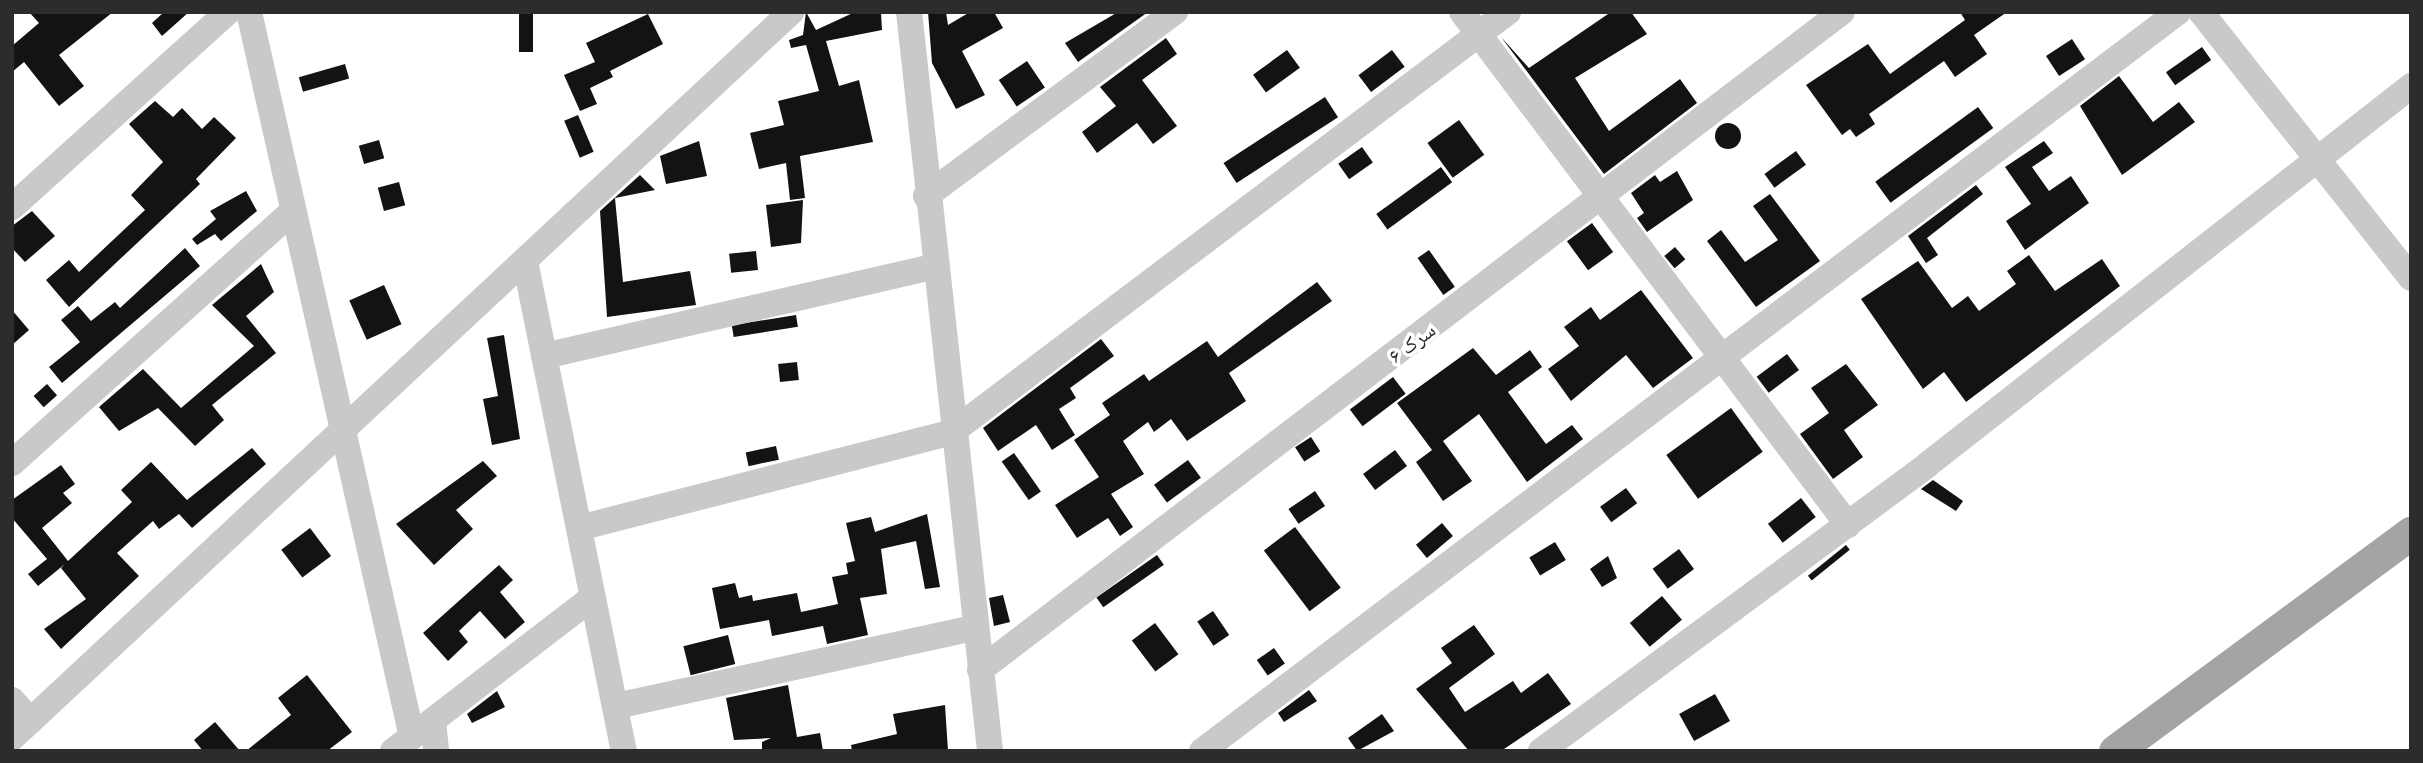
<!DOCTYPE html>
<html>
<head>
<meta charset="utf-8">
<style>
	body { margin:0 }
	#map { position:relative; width:2423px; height:763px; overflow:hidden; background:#fff; font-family:Roboto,"Noto Naskh Arabic",sans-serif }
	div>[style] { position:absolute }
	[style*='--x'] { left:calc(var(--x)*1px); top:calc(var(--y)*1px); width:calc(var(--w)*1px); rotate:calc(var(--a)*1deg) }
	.building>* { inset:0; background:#131313; transform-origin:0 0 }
	.round { border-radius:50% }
	.minor>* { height:26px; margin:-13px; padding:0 13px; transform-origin:13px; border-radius:13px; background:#c9c9c9 }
	.major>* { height:33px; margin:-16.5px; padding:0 16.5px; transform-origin:16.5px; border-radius:16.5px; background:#a4a4a4 }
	span { translate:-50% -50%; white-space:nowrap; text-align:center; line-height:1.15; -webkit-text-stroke:7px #fff; paint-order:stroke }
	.street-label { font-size:21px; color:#2c2c2c }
	.frame { position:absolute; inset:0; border:14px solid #2c2c2c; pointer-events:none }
</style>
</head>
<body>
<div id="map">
	<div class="building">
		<i style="clip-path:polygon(29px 12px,113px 12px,59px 55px,84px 86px,59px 106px,24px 62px,12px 72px,12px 46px,39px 23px)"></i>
		<i style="clip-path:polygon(164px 12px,189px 12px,162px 36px,152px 23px)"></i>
		<i style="left:519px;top:12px;width:14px;height:40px"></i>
		<i style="clip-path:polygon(806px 12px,816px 30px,855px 12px,881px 12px,882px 30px,826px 41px,839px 86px,859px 80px,873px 142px,800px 156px,805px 198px,790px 200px,786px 163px,759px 169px,750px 133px,784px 125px,778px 101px,819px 91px,806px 45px,791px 48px,789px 40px,803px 35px)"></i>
		<i style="clip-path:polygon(928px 12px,946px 12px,948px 25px,970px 12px,994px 12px,1003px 28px,962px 51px,985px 95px,956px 109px,932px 63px)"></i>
		<i style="clip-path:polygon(1118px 12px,1148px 12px,1078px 62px,1065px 43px)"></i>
		<i style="clip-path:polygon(1611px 12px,1631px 12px,1647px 34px,1575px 78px,1609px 131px,1680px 79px,1697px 103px,1604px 174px,1501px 37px,1529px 68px)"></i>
		<i style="clip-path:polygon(1960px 12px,2007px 12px,1974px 35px,1987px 54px,1955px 77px,1944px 61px,1869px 114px,1875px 124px,1856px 137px,1850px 129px,1842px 135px,1806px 85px,1868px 44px,1890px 74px,1965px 20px)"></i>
		<i style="clip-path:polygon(648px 14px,663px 44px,610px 71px,613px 77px,590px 88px,597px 104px,580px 111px,564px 75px,595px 62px,586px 43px)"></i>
		<i style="clip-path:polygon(1166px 38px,1177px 54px,1142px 80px,1177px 126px,1153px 144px,1137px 123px,1097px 153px,1082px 132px,1116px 106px,1100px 87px)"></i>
		<i style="left:2072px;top:39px;width:24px;height:31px;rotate:57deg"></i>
		<i style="left:2202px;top:47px;width:16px;height:44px;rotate:55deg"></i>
		<i style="left:1287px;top:50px;width:22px;height:42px;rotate:54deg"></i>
		<i style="left:1392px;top:50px;width:21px;height:42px;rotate:53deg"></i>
		<i style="left:1027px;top:61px;width:32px;height:34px;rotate:56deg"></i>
		<i style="left:345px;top:64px;width:15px;height:48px;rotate:74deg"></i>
		<i style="clip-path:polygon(2119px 76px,2153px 122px,2179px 102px,2195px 122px,2122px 175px,2080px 106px)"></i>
		<i style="left:1325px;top:97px;width:24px;height:121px;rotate:57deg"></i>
		<i style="clip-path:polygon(155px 101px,173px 117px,182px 108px,202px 129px,214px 117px,236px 138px,196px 179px,200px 184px,69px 307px,46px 280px,69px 260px,79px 272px,145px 210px,131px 195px,163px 162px,129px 124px)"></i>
		<i style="left:1978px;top:107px;width:26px;height:127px;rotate:54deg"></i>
		<i style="left:578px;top:115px;width:40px;height:15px;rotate:67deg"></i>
		<i style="left:1459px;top:120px;width:43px;height:39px;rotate:54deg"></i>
		<i class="round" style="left:1715px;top:123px;width:26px;height:26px"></i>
		<i style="left:379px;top:140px;width:19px;height:21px;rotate:74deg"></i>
		<i style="clip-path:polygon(699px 141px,707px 176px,666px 184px,660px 156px)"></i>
		<i style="clip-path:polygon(2044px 141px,2053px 153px,2032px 167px,2049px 191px,2071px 176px,2089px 203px,2025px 250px,2006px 221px,2031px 204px,2005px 167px)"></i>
		<i style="left:1362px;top:147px;width:19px;height:29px;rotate:55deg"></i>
		<i style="left:1796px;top:151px;width:17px;height:39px;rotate:54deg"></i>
		<i style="left:1441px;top:167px;width:19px;height:80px;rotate:54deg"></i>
		<i style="clip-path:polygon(1677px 171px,1693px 200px,1647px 232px,1637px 218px,1644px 213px,1631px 193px,1655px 175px,1660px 182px)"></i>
		<i style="clip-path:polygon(640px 175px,655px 190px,615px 198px,623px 282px,690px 271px,696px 305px,607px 317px,600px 211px)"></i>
		<i style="left:399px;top:182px;width:24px;height:22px;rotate:75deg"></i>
		<i style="clip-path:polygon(1976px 185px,1983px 194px,1927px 238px,1938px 255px,1926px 263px,1908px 236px)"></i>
		<i style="clip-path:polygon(246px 191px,257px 211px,221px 241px,215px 234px,197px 245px,192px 239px,216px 219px,210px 211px)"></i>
		<i style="clip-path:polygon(1770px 194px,1820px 261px,1756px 307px,1707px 241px,1721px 230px,1745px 262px,1778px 240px,1753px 206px)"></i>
		<i style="clip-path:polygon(803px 200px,801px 243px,771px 247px,766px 205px)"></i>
		<i style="clip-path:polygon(32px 211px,55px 236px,25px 262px,12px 248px,12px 226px)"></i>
		<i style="left:1592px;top:223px;width:36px;height:31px;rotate:54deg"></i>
		<i style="left:1675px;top:247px;width:16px;height:14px;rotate:50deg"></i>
		<i style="clip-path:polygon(185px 248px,200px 266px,62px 383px,49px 367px,80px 342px,61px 320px,78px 306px,91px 321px,115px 302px,120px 308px)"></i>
		<i style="left:1429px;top:250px;width:45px;height:14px;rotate:55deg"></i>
		<i style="left:756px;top:251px;width:19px;height:27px;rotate:84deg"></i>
		<i style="clip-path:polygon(2029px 255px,2055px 291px,2102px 259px,2120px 286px,1966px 402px,1944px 372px,1923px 389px,1861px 299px,1918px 261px,1952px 308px,1968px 296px,1979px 311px,2016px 284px,2007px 271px)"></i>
		<i style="clip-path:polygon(261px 264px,274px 292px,246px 316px,276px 353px,212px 405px,224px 420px,195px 446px,158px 408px,119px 431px,99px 407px,143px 369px,181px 408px,254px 346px,212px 305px)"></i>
		<i style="clip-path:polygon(1317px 282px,1332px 301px,1229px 373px,1246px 401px,1187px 441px,1171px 419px,1154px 432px,1148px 422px,1123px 441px,1144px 474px,1111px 494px,1133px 527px,1120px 536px,1108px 518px,1077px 538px,1055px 505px,1099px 477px,1074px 440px,1110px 415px,1102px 403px,1144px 374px,1149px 381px,1207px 341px,1218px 357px)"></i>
		<i style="left:384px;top:285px;width:43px;height:38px;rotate:66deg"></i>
		<i style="clip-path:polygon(1641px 290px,1693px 358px,1653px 388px,1626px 355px,1571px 401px,1548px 369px,1579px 346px,1564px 327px,1591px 307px,1600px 320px)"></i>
		<i style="clip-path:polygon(12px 310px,29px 330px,12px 345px)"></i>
		<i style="left:796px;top:315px;width:12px;height:65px;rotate:81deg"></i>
		<i style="clip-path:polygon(504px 335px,520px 439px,492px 445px,483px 399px,498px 396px,487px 338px)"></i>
		<i style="clip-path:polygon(1101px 339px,1114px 356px,1070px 388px,1076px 398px,1059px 409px,1075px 435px,1052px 450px,1036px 425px,998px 451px,983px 428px)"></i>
		<i style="clip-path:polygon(1473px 348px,1496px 375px,1530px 350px,1542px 367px,1508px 392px,1546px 444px,1572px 425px,1583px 439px,1527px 482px,1479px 414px,1443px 441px,1472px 481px,1443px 501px,1416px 462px,1432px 450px,1397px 403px)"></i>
		<i style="left:1787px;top:354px;width:20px;height:38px;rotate:53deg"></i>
		<i style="left:797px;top:362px;width:18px;height:19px;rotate:84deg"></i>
		<i style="clip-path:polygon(1846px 364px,1878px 405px,1844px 430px,1863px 457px,1833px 479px,1800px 434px,1829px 413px,1811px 388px)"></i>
		<i style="left:1393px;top:377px;width:21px;height:54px;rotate:53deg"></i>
		<i style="left:47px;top:384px;width:15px;height:18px;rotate:48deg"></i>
		<i style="left:1731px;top:408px;width:54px;height:80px;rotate:54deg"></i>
		<i style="left:1311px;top:437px;width:17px;height:19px;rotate:57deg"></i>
		<i style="left:776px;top:446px;width:14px;height:31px;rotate:78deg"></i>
		<i style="clip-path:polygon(252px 448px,266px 464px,192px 528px,179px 514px,159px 529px,153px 521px,117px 553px,139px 576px,61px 649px,44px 629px,86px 599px,61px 568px,65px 564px,38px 586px,28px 574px,47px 559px,12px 518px,12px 500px,61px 465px,75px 484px,63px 493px,72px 503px,42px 528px,68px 561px,132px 502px,121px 490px,151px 462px,187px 500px)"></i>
		<i style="left:1395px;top:450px;width:20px;height:40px;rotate:53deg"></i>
		<i style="left:1014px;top:453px;width:47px;height:15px;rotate:55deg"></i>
		<i style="left:1188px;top:460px;width:22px;height:42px;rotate:54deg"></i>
		<i style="clip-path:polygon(483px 461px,497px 476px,456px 510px,473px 529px,434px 565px,396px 524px)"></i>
		<i style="clip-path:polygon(1933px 480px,1963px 501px,1956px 511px,1921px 489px)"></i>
		<i style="left:1626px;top:488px;width:19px;height:32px;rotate:54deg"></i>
		<i style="left:1315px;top:491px;width:18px;height:32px;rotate:56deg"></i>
		<i style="left:1801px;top:498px;width:24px;height:42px;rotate:52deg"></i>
		<i style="clip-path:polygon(927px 514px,940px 587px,925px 589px,916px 541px,881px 549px,887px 594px,860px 598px,868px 635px,827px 644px,823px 626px,772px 636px,769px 620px,720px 629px,712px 588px,735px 583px,739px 598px,752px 595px,753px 601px,797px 593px,801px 612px,838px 604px,832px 577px,848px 574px,846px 563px,855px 561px,846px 523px,871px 517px,875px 532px)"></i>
		<i style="left:1442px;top:523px;width:17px;height:34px;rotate:50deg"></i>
		<i style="left:1295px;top:527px;width:76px;height:39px;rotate:53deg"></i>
		<i style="left:310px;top:528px;width:35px;height:36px;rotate:53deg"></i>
		<i style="left:1555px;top:542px;width:21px;height:30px;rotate:59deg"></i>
		<i style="left:1846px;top:545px;width:6px;height:49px;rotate:51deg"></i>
		<i style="left:1679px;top:549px;width:25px;height:33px;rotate:53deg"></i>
		<i style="left:1157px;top:555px;width:12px;height:74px;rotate:55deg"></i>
		<i style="clip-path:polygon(1608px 556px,1617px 578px,1602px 587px,1590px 569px)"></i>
		<i style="clip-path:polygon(499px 565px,513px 580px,500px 592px,525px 622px,505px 639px,480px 611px,459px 631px,468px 642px,448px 661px,423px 633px)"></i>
		<i style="clip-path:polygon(1003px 595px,1010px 622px,994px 626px,989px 598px)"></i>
		<i style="left:1662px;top:596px;width:31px;height:42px;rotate:50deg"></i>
		<i style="left:1213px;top:611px;width:29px;height:19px;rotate:56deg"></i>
		<i style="left:1155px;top:623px;width:39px;height:29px;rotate:53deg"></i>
		<i style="clip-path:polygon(1474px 625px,1495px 654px,1449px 688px,1465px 712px,1513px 681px,1521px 693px,1548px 673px,1571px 704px,1501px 751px,1469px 751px,1416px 689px,1452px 663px,1441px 648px)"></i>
		<i style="left:728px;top:635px;width:30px;height:46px;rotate:76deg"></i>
		<i style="left:1274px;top:648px;width:19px;height:21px;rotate:55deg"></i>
		<i style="clip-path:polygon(307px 675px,352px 732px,327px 751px,246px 751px,291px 715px,278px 698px)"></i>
		<i style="clip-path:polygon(788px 685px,797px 737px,820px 733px,823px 751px,762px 751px,762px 742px,771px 738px,734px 740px,726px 698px)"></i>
		<i style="clip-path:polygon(1309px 690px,1317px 701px,1284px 722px,1278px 713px)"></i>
		<i style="clip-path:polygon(497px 691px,505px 707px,472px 723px,467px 714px)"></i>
		<i style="left:1715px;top:694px;width:31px;height:41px;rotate:61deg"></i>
		<i style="clip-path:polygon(945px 705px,948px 751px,852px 751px,851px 745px,897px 734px,893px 714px)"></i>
		<i style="clip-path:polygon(1382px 714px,1394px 731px,1357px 751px,1348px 738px)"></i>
		<i style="clip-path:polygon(215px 722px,240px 751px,203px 751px,194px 740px)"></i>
	</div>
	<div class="minor">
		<i style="--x:249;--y:12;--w:743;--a:77.33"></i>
		<i style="--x:909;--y:12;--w:743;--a:83.74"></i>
		<i style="--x:1462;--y:12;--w:642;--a:53.04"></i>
		<i style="--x:2201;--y:12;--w:339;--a:51.7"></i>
		<i style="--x:926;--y:196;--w:310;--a:-36.5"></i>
		<i style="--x:12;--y:207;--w:291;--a:-42.1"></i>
		<i style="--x:525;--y:261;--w:500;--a:78.6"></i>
		<i style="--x:544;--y:356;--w:400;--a:-12.9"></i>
		<i style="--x:12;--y:463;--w:377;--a:-41.9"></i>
		<i style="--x:579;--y:528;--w:385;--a:-14.4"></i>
		<i style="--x:952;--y:432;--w:697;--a:-37.07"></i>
		<i style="--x:980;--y:670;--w:1084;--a:-37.36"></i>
		<i style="--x:12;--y:700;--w:28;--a:48"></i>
		<i style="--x:616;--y:706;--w:367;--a:-12.3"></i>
		<i style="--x:433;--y:721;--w:30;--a:84"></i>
		<i style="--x:12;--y:738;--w:1065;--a:-42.98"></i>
		<i style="--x:393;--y:751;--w:252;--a:-37.6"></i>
		<i style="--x:1202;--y:751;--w:1224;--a:-37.13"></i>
		<i style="--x:1541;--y:751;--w:480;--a:-36.5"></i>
		<i style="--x:1927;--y:465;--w:615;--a:-38.06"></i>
	</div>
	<div class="major">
		<i style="--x:2115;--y:751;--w:368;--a:-36.4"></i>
	</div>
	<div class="street-label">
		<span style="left:1412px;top:343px;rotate:-37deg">سرک ۶</span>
	</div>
	<div class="frame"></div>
</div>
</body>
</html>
